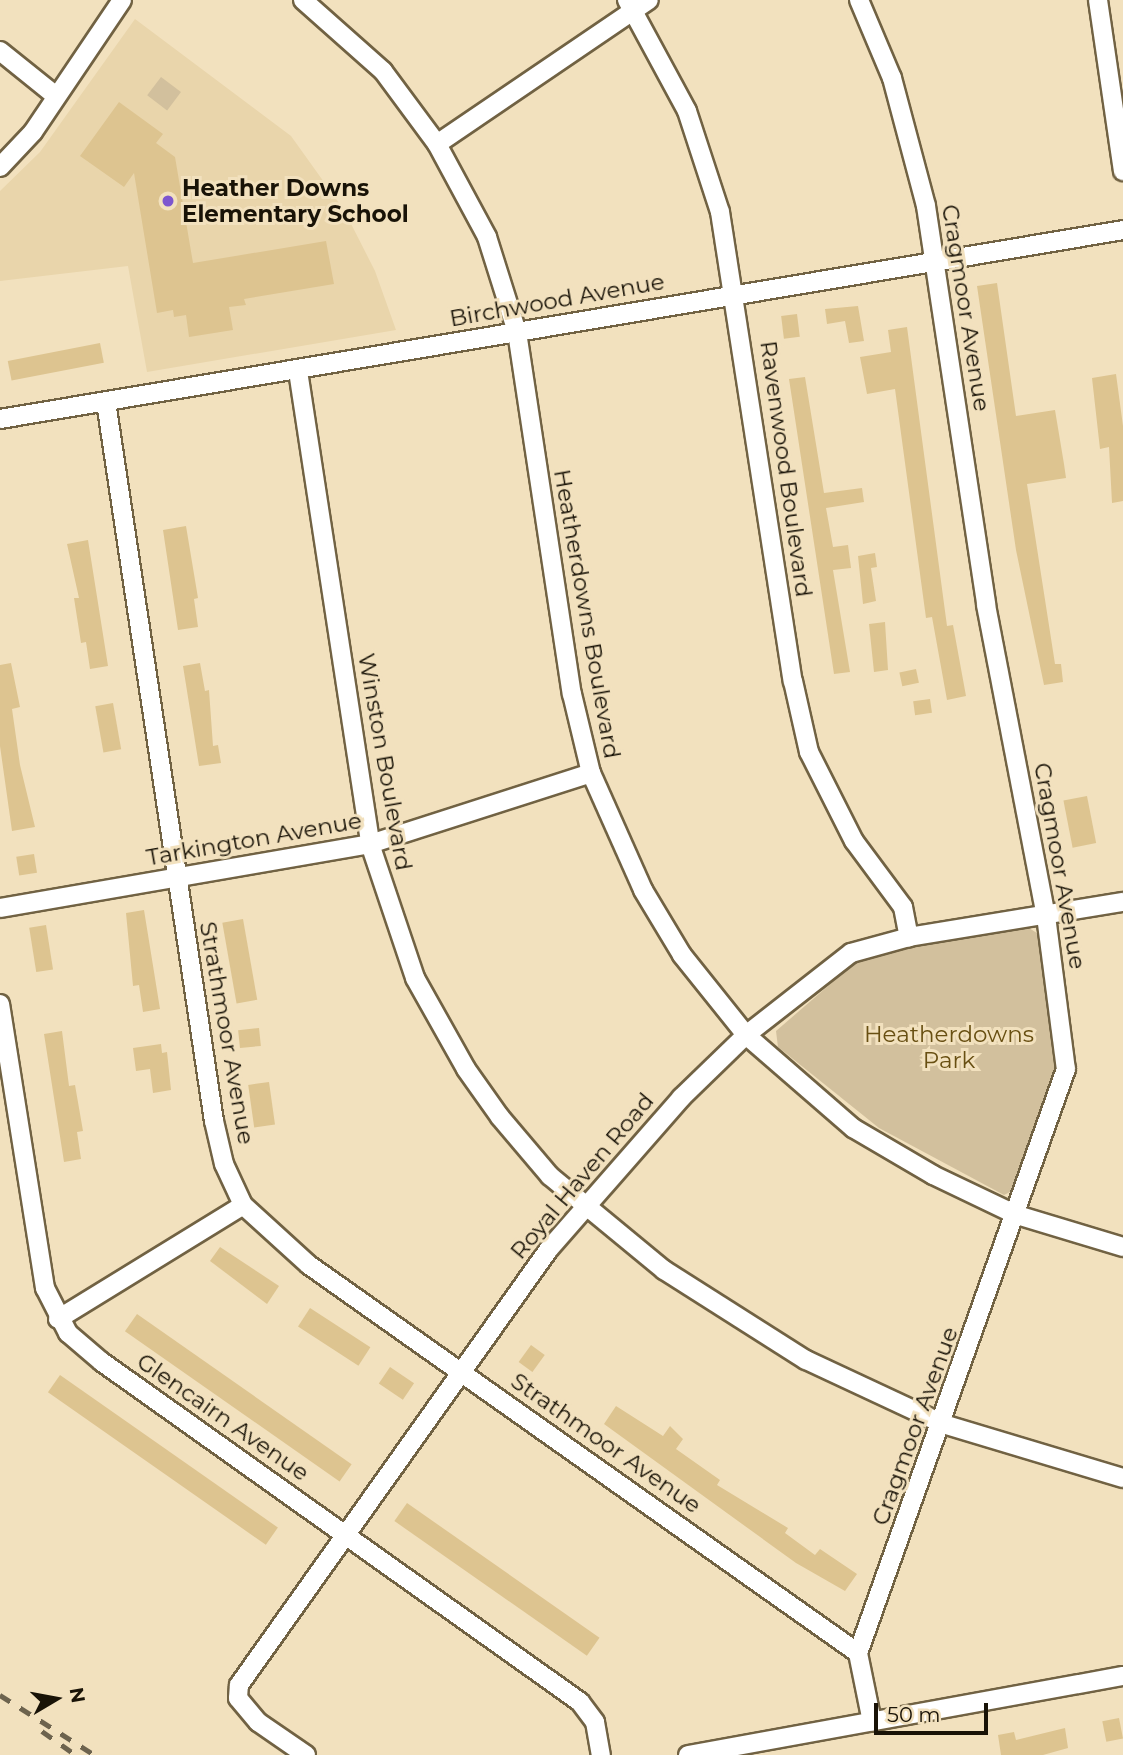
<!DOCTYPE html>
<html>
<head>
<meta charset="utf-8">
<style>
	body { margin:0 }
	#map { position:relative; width:1123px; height:1755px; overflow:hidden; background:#f2e1be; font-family:Montserrat,sans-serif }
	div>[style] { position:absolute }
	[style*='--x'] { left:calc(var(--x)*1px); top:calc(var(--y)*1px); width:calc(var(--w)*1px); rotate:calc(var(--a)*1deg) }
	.built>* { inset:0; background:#e9d5ab }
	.green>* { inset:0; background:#d2c09d; transform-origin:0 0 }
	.building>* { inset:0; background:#ddc490; transform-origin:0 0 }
	.roads { filter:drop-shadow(2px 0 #716243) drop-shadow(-2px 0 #716243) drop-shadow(0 2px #716243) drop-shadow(0 -2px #716243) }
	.minor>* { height:18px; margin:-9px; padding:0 9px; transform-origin:9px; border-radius:9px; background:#fff }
	.rail>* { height:4.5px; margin-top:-2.25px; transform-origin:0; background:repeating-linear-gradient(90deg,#6d634e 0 12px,transparent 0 24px) }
	.dots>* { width:19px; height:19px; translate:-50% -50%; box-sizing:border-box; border:4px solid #f2e1be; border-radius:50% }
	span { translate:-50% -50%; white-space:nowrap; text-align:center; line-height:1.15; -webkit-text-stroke:6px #f2e1be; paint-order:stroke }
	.poi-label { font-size:23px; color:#191307; font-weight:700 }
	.left { translate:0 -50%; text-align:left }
	.street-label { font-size:23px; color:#191307 }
	.park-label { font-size:23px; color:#684f12 }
	.north { position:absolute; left:21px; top:1664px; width:70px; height:70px; -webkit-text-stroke:5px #f2e1be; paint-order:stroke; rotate:80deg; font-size:19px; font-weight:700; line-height:28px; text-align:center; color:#191307 }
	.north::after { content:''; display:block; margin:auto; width:24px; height:32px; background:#191307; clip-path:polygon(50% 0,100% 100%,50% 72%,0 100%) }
	.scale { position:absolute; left:874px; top:1703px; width:114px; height:32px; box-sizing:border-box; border:4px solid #191307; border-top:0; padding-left:9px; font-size:21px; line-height:24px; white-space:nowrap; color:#191307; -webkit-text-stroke:5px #f2e1be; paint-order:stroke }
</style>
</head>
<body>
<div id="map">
	<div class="built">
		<i style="clip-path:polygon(135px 19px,291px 136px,344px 210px,375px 271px,396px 330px,147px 372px,128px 266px,0 281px,0 191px,40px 152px)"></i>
	</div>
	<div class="green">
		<i style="left:161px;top:77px;width:25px;height:23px;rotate:37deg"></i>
		<i style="clip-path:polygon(1029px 928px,1040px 935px,1058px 1070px,1016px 1189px,1004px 1195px,879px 1128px,778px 1047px,776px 1031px,864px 955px)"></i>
	</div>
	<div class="building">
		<i style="clip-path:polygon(119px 102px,163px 134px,156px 143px,175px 157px,193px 263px,326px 241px,334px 284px,244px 299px,246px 305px,229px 307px,233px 330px,189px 337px,186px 315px,174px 317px,173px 310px,157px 313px,134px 173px,124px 187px,80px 156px)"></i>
		<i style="clip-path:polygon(997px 283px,1016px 416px,1055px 410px,1064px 464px,1066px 478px,1027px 484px,1055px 664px,1061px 664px,1063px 682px,1044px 685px,1016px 550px,977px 286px)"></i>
		<i style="clip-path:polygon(858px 306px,864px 341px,849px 343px,845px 321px,827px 324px,825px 309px)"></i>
		<i style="left:797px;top:314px;width:23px;height:16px;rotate:83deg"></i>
		<i style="clip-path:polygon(907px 327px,947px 626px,953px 625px,966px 696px,947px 700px,932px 617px,926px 618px,895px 389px,867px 394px,860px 357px,891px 352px,888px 330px)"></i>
		<i style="left:100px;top:343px;width:20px;height:94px;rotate:79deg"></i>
		<i style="clip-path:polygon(1116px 374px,1123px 426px,1123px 501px,1112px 503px,1109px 447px,1100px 449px,1092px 378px)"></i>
		<i style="clip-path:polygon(805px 377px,824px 493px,862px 488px,864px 502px,826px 508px,833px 547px,848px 545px,851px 568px,833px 570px,850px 672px,834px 674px,789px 379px)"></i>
		<i style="clip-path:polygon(186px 526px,198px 598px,194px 599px,198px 627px,178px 630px,163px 530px)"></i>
		<i style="clip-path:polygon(88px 540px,108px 666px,90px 669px,86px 642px,81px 643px,74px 598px,79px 598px,67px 544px)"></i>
		<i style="clip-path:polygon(875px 553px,877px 567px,871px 568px,876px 601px,863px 604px,858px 556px)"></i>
		<i style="clip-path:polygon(885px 622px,888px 670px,874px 672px,869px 624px)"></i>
		<i style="clip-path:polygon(11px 663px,20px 707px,12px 709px,20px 765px,35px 827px,12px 831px,0 746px,0 665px)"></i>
		<i style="clip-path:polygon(200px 663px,205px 691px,209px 690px,213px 746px,218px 745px,221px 763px,199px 766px,183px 666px)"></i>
		<i style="left:916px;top:669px;width:14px;height:17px;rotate:78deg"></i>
		<i style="left:930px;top:699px;width:14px;height:17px;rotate:82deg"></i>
		<i style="left:113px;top:703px;width:47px;height:18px;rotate:80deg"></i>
		<i style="left:1087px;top:796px;width:48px;height:24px;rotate:79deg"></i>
		<i style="left:34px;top:854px;width:19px;height:18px;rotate:81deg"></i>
		<i style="clip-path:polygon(144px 910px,160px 1009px,143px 1012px,139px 985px,133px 986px,126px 913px)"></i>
		<i style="left:243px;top:919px;width:82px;height:21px;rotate:80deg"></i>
		<i style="left:46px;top:925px;width:45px;height:17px;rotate:81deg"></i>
		<i style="left:259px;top:1028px;width:18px;height:21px;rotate:84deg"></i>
		<i style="clip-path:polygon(62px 1031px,69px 1086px,75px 1085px,83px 1131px,77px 1132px,81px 1159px,64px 1162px,44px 1034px)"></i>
		<i style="clip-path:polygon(161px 1044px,162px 1053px,167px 1052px,171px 1090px,153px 1093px,150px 1069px,136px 1071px,133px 1048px)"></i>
		<i style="left:269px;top:1082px;width:43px;height:21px;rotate:82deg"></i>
		<i style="clip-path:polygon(220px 1247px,279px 1286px,267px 1304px,210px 1261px)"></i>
		<i style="left:310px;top:1308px;width:72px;height:22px;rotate:33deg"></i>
		<i style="left:137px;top:1314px;width:262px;height:21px;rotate:35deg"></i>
		<i style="left:531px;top:1345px;width:17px;height:21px;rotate:36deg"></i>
		<i style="left:390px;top:1367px;width:29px;height:20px;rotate:34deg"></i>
		<i style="left:60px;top:1375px;width:266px;height:21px;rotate:35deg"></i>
		<i style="clip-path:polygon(616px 1406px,663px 1436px,670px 1426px,683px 1439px,676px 1449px,720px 1480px,717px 1485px,788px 1528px,785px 1533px,815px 1555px,820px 1549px,857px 1574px,845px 1591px,796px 1563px,604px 1424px)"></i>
		<i style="left:407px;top:1503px;width:235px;height:22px;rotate:35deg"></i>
		<i style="left:1119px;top:1718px;width:21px;height:17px;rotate:79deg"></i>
		<i style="clip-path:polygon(1065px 1728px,1068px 1748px,1043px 1755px,1001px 1755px,998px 1735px,1014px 1732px,1016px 1740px)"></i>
	</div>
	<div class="roads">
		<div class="minor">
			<i style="--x:303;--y:0;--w:107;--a:41.6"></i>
			<i style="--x:383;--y:71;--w:91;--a:53.5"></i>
			<i style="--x:437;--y:144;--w:106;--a:61.7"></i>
			<i style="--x:487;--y:237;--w:100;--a:72.5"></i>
			<i style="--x:517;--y:332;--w:366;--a:81.4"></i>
			<i style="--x:572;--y:694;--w:81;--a:76.5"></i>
			<i style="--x:591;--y:773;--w:128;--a:66"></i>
			<i style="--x:643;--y:890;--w:76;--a:59"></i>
			<i style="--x:682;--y:955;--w:102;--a:51.3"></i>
			<i style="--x:746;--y:1035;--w:142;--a:41"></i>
			<i style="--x:853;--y:1128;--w:93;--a:30.4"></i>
			<i style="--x:933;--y:1175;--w:93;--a:25.5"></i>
			<i style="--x:1017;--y:1215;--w:111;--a:16.8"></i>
			<i style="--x:627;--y:0;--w:126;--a:61.6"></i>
			<i style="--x:687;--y:111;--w:106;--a:71.9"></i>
			<i style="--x:720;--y:212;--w:475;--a:81.2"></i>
			<i style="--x:793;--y:681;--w:73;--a:77.3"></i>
			<i style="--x:809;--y:752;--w:100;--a:63.2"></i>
			<i style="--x:854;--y:841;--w:82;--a:53.4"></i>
			<i style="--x:903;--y:907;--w:31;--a:79"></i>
			<i style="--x:859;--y:0;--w:85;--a:67.1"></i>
			<i style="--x:892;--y:78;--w:132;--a:75.1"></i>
			<i style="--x:926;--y:206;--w:403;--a:81.4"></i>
			<i style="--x:986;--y:605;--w:317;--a:79.1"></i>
			<i style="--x:1046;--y:916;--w:154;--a:82.6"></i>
			<i style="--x:1066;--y:1069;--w:620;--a:109.6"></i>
			<i style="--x:858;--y:1653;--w:70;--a:78.5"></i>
			<i style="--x:1098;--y:0;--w:173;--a:81.7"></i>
			<i style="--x:0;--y:51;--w:72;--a:38.8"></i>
			<i style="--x:437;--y:144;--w:256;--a:-34.2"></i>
			<i style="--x:0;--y:167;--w:48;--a:-46.7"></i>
			<i style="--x:33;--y:132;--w:159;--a:-56"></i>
			<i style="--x:298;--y:371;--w:478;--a:81.3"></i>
			<i style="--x:370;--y:844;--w:141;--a:71.4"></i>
			<i style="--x:415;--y:978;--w:104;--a:60.7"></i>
			<i style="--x:466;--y:1069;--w:59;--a:54.7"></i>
			<i style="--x:500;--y:1117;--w:77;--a:49.7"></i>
			<i style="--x:550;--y:1176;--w:148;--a:39.5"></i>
			<i style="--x:664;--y:1270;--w:168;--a:32.4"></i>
			<i style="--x:806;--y:1360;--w:151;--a:25"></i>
			<i style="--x:943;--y:1424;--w:188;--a:16.7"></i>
			<i style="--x:106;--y:402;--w:727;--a:81.46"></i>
			<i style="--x:214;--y:1121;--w:44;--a:76.9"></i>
			<i style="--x:224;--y:1164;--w:45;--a:65.1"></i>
			<i style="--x:243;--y:1205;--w:89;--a:42.3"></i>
			<i style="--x:309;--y:1265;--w:672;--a:35.25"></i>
			<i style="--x:0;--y:419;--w:1139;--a:-9.55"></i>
			<i style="--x:0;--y:908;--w:375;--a:-9.8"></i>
			<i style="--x:370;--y:844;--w:232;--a:-17.8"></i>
			<i style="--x:0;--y:1004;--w:288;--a:81"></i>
			<i style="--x:45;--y:1288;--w:51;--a:62.9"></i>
			<i style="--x:68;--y:1333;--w:45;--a:40.5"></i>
			<i style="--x:102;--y:1362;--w:587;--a:35.42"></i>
			<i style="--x:580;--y:1702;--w:25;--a:53"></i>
			<i style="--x:595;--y:1722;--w:34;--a:80"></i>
			<i style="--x:58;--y:1319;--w:217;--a:-31.6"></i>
			<i style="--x:306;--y:1755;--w:58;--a:-145.5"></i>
			<i style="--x:258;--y:1722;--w:31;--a:-130"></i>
			<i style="--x:238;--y:1698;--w:13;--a:-86"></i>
			<i style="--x:239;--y:1685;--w:535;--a:-54.59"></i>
			<i style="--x:549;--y:1249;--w:201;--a:-48.8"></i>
			<i style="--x:681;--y:1098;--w:91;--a:-44.1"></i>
			<i style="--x:746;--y:1035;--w:133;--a:-38"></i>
			<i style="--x:851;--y:953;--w:60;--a:-15.4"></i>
			<i style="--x:909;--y:937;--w:217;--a:-9.3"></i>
			<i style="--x:688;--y:1755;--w:442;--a:-10.3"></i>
		</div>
	</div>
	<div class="rail">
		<i style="--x:0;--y:1695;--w:112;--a:32.3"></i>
		<i style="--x:42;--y:1731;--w:42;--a:35.2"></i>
	</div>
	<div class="dots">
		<i style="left:168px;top:201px;background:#7d56cf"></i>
	</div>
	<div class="poi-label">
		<span class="left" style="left:182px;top:201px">Heather Downs<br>Elementary School</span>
	</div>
	<div class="street-label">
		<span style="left:557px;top:300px;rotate:-10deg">Birchwood Avenue</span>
		<span style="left:966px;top:308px;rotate:81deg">Cragmoor Avenue</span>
		<span style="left:786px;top:469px;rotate:82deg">Ravenwood Boulevard</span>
		<span style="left:587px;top:614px;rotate:80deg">Heatherdowns Boulevard</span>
		<span style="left:385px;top:762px;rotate:80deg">Winston Boulevard</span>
		<span style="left:254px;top:839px;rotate:-10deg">Tarkington Avenue</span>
		<span style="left:1060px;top:866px;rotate:80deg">Cragmoor Avenue</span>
		<span style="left:227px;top:1033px;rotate:80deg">Strathmoor Avenue</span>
		<span style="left:582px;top:1176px;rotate:-50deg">Royal Haven Road</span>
		<span style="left:223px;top:1417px;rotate:35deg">Glencairn Avenue</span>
		<span style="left:915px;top:1426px;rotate:-70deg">Cragmoor Avenue</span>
		<span style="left:606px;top:1443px;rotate:35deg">Strathmoor Avenue</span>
	</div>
	<div class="park-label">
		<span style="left:949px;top:1047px">Heatherdowns<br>Park</span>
	</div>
	<div class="north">N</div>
	<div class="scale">50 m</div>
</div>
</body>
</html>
